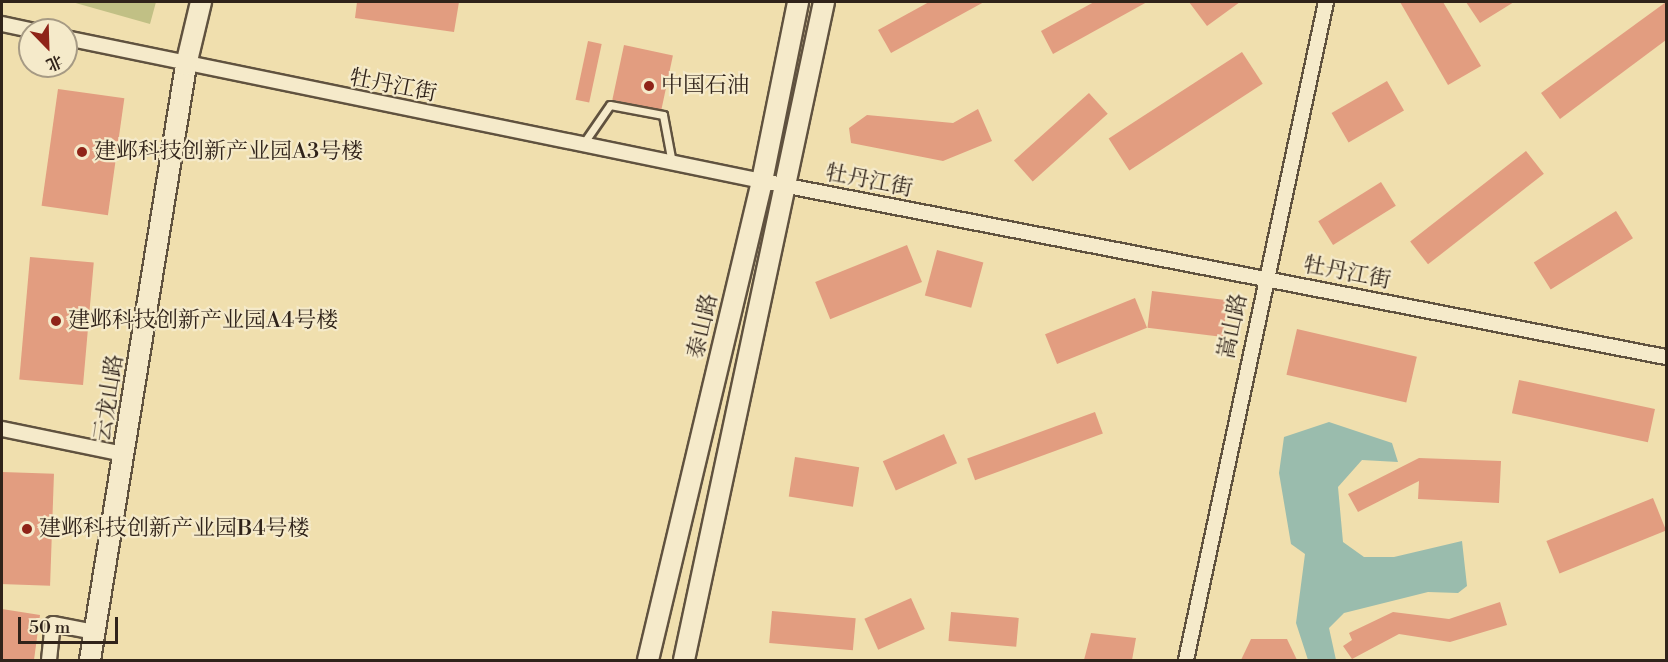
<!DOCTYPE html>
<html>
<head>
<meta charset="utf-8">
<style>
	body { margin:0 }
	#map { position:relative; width:1668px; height:662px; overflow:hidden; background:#f0dfae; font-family:"Libre Bodoni","Noto Serif SC",serif }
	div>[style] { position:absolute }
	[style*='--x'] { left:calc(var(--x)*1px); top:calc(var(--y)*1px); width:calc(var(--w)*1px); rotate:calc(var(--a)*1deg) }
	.green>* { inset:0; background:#c1c085 }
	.water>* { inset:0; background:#9abcad }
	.building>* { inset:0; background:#e29d80; transform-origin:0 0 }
	.roads { filter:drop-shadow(2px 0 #60523f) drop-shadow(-2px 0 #60523f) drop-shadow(0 2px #60523f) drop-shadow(0 -2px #60523f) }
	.lane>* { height:7px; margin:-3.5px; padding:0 3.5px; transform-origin:3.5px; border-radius:3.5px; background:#f5eaca }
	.street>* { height:14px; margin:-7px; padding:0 7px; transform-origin:7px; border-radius:7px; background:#f5eaca }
	.secondary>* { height:20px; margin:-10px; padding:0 10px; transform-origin:10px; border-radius:10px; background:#f5eaca }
	.dots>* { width:16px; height:16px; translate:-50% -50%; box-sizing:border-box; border:3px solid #f5eaca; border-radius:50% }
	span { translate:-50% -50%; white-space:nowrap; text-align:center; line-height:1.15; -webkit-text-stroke:4.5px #f5eaca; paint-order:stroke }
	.street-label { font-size:22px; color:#30231a }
	.poi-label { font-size:22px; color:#30231a }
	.left { translate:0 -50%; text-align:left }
	.frame { position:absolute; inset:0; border:3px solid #30231a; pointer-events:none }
	.north { position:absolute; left:18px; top:18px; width:60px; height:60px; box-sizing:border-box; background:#f5eaca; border:2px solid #a69a84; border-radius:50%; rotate:157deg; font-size:16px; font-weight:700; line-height:24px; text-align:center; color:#30231a }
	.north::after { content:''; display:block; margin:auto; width:21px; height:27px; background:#8f2418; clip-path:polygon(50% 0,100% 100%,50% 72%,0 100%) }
	.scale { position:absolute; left:18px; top:617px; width:100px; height:27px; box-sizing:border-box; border:3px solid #30231a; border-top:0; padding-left:8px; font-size:18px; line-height:21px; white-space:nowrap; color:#30231a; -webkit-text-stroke:4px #f5eaca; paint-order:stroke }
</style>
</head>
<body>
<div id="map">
	<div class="green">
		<i style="clip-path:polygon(72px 2px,156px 2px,150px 24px)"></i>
	</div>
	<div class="water">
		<i style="clip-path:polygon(1329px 422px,1392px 443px,1398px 462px,1362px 460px,1338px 487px,1343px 542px,1364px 557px,1394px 557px,1462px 541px,1467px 586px,1458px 593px,1428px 592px,1344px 613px,1329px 628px,1336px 660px,1308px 660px,1296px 623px,1305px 554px,1291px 544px,1279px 473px,1284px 437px)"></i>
	</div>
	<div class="building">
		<i style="clip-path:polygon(357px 2px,459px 2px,454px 32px,355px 18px)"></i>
		<i style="clip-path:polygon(929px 2px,984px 2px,891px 53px,878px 30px)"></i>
		<i style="clip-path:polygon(1094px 2px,1147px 2px,1053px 54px,1041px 31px)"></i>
		<i style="clip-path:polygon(1189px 2px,1240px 2px,1207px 26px)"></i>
		<i style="clip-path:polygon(1400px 2px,1443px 2px,1481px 66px,1448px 85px)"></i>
		<i style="clip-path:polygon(1466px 2px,1514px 2px,1480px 23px)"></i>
		<i style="clip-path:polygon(1666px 2px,1666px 40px,1560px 119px,1541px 93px)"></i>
		<i style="left:588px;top:41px;width:14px;height:60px;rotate:12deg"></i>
		<i style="left:624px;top:45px;width:50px;height:56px;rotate:12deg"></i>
		<i style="left:1242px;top:52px;width:38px;height:159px;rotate:57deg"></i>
		<i style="left:1387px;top:81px;width:34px;height:64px;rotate:60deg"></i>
		<i style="left:58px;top:89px;width:67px;height:118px;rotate:8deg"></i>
		<i style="left:1089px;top:93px;width:28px;height:101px;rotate:48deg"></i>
		<i style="clip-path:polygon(978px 109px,992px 141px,943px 161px,851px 143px,849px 128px,867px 115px,953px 123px)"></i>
		<i style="left:1526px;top:151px;width:29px;height:147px;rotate:52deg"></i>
		<i style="left:1381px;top:182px;width:28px;height:74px;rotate:58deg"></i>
		<i style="left:1616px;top:211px;width:32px;height:97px;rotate:58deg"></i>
		<i style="left:907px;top:245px;width:40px;height:99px;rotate:68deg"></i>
		<i style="left:937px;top:250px;width:48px;height:47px;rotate:15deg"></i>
		<i style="left:30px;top:257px;width:64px;height:123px;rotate:5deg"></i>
		<i style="left:1152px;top:291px;width:76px;height:37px;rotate:7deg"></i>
		<i style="left:1135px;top:298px;width:32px;height:97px;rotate:68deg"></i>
		<i style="left:1297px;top:329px;width:123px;height:47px;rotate:13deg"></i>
		<i style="left:1519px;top:380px;width:139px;height:34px;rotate:12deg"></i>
		<i style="left:1095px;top:412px;width:23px;height:136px;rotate:70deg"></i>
		<i style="left:944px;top:434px;width:32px;height:67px;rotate:66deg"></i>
		<i style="left:795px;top:457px;width:65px;height:40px;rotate:9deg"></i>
		<i style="clip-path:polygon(1419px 458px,1501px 461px,1499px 503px,1418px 499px,1419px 481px,1358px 512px,1348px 494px)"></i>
		<i style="left:2px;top:472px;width:52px;height:112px;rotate:2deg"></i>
		<i style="left:1653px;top:498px;width:35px;height:115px;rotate:68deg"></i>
		<i style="left:911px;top:598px;width:34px;height:51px;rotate:66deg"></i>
		<i style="clip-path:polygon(1500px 602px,1507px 625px,1450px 642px,1399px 634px,1352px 659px,1343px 646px,1352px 640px,1349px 633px,1393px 612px,1449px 619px)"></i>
		<i style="clip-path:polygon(2px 609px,40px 615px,34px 660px,2px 660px)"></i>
		<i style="left:772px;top:611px;width:84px;height:32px;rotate:5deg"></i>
		<i style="left:951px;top:612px;width:68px;height:29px;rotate:5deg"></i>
		<i style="clip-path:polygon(1091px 633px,1136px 638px,1132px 660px,1084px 660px)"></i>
		<i style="clip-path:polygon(1251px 639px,1287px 639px,1297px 660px,1241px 660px)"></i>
	</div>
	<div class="roads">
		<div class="lane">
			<i style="--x:583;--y:144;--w:47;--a:-55.3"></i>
			<i style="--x:610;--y:105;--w:54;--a:10.7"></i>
			<i style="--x:663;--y:115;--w:49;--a:79.4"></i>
		</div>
		<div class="street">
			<i style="--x:2;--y:24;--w:29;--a:12"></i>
			<i style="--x:66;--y:38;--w:711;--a:11.61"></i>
			<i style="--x:762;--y:181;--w:921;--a:11.02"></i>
			<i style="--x:2;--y:429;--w:125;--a:11.6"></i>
			<i style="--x:49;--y:660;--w:36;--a:-84"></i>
			<i style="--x:53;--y:624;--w:43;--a:10.8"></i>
			<i style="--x:1186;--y:660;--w:673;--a:-77.99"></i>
		</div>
		<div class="secondary">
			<i style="--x:90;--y:660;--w:603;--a:-80.83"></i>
			<i style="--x:186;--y:65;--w:65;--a:-76.6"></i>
			<i style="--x:648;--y:660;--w:492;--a:-76.6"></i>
			<i style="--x:762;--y:181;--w:183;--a:-78.6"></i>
			<i style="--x:684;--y:660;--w:673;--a:-77.99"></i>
		</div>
	</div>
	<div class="dots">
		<i style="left:649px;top:86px;background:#8f2418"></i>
		<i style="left:82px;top:152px;background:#8f2418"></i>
		<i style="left:56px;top:321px;background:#8f2418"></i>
		<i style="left:27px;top:529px;background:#8f2418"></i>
	</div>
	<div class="street-label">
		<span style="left:393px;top:86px;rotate:11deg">牡丹江街</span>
		<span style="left:869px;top:181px;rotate:11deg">牡丹江街</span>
		<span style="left:1347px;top:273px;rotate:11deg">牡丹江街</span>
		<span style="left:703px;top:326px;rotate:-77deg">泰山路</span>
		<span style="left:1233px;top:326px;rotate:-78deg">嵩山路</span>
		<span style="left:109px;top:398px;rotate:-81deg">云龙山路</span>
	</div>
	<div class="poi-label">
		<span class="left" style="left:661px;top:86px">中国石油</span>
		<span class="left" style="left:94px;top:152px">建邺科技创新产业园A3号楼</span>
		<span class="left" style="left:68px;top:321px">建邺科技创新产业园A4号楼</span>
		<span class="left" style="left:39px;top:529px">建邺科技创新产业园B4号楼</span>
	</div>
	<div class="frame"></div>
	<div class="north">北</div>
	<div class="scale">50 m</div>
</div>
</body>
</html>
